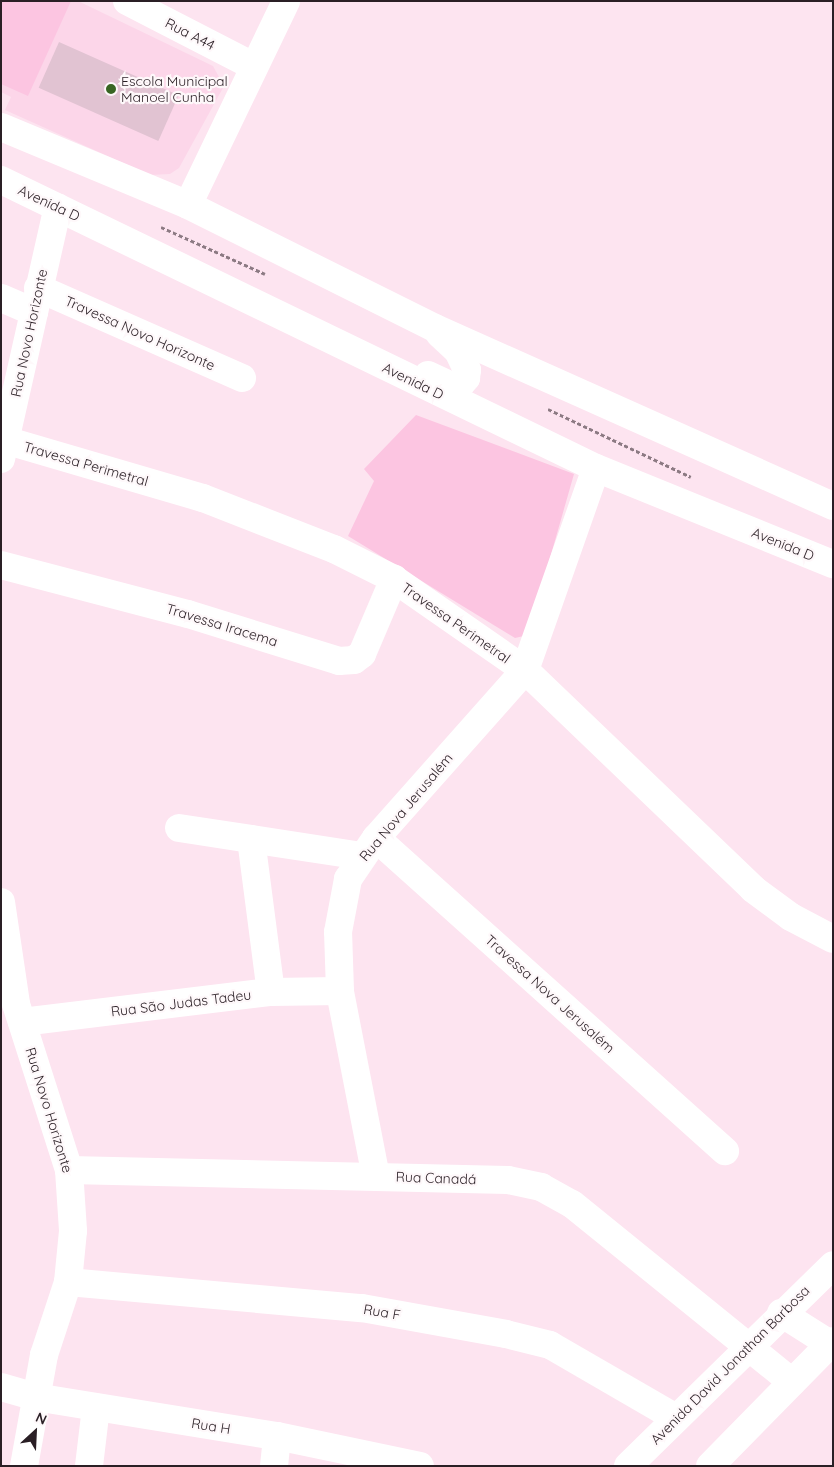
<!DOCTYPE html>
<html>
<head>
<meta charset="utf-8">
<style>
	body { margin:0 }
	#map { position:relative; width:834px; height:1467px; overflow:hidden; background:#fde4f0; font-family:Quicksand,sans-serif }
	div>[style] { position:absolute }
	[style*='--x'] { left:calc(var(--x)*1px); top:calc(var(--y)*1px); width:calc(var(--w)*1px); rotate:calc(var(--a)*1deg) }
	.built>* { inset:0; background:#fcd6e9 }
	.green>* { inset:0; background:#fcc5e1 }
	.building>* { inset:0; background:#e1c3d2; transform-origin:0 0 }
	.path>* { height:3px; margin-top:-1.5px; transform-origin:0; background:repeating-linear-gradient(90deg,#8c7a83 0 4px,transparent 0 6.5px) }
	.minor>* { height:28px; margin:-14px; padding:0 14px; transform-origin:14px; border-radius:14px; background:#fff }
	.dots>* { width:14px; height:14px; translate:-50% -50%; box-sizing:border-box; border:2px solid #fef8fa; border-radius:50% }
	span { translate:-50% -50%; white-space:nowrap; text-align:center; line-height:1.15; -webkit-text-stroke:4.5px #fef8fa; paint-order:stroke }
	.street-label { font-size:14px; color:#2a1f25 }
	.poi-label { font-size:14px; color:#2a1f25 }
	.left { translate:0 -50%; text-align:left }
	.frame { position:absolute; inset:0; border:2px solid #2a1f25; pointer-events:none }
	.north { position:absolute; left:10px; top:1407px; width:50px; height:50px; -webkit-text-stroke:4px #fef8fa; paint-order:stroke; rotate:25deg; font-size:14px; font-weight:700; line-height:20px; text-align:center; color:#2a1f25 }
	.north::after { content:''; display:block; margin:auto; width:18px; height:22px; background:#2a1f25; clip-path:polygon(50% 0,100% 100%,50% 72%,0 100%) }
</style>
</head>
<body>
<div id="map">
	<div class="built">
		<i style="clip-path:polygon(1px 1px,78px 1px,213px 66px,224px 86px,179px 168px,170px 174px,150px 175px,5px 110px,11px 97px,1px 92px)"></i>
	</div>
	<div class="green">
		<i style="clip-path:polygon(1px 1px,71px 1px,28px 96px,1px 84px)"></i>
		<i style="clip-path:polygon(416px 415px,574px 474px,528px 635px,515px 638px,348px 536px,374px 481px,364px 469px)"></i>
	</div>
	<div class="building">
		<i style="left:59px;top:42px;width:131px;height:50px;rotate:24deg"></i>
	</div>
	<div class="path">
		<i style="--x:161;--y:227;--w:114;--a:24.3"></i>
		<i style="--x:548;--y:409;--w:158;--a:25.4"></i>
	</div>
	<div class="minor">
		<i style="--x:127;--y:1;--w:142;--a:27.3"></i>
		<i style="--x:1;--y:127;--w:203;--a:22.6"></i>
		<i style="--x:188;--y:205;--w:276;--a:26.5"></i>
		<i style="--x:435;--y:328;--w:436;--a:24.1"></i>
		<i style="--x:1;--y:180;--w:661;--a:25.83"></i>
		<i style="--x:596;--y:468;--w:256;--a:22.1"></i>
		<i style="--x:188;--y:205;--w:226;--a:-64.3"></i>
		<i style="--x:38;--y:288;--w:223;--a:23.8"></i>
		<i style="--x:1;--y:298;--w:36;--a:23"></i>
		<i style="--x:428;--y:375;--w:26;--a:25"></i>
		<i style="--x:452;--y:386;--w:9;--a:-13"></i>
		<i style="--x:461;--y:384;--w:8;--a:-50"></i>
		<i style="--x:466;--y:378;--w:8;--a:-83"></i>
		<i style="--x:467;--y:370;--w:21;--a:-115"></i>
		<i style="--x:458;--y:351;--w:25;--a:-137"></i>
		<i style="--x:1;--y:439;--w:210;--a:16.3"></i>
		<i style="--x:203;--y:498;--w:141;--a:21.3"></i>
		<i style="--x:334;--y:549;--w:67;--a:26.6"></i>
		<i style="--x:394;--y:579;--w:160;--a:34.8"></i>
		<i style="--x:525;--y:670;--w:316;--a:43.8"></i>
		<i style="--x:753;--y:889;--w:47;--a:36.4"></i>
		<i style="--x:791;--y:917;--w:47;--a:27.6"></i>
		<i style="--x:1;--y:459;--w:258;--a:-77.3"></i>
		<i style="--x:1;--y:565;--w:193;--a:14.7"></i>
		<i style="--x:188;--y:614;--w:158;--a:17.3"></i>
		<i style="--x:339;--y:661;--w:15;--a:-4"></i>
		<i style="--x:354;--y:660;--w:10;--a:-37"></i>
		<i style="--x:362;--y:654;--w:82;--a:-66.9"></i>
		<i style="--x:179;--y:828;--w:185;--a:8.7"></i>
		<i style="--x:376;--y:838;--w:469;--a:41.9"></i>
		<i style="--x:251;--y:839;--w:154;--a:82.6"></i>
		<i style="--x:1;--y:902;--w:103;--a:81.6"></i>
		<i style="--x:16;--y:1004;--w:174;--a:72.3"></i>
		<i style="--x:69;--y:1170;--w:61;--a:86.2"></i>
		<i style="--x:73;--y:1231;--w:51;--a:95.6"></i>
		<i style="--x:68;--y:1282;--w:77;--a:108.2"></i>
		<i style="--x:44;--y:1355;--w:113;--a:100.2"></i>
		<i style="--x:22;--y:1022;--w:251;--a:-6.9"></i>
		<i style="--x:271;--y:992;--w:69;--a:-0.8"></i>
		<i style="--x:69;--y:1170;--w:439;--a:1.3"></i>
		<i style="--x:508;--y:1180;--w:34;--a:12"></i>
		<i style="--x:541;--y:1187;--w:35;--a:29"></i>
		<i style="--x:572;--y:1204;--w:283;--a:39"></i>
		<i style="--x:376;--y:1177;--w:189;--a:-101"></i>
		<i style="--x:340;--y:991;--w:59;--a:-91.9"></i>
		<i style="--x:338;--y:932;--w:54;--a:-79.3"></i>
		<i style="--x:348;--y:879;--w:50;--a:-55.7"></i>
		<i style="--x:376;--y:838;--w:225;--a:-48.4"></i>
		<i style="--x:525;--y:670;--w:214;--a:-70.6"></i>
		<i style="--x:68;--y:1282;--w:295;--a:5.1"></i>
		<i style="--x:362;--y:1308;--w:146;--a:10.2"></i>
		<i style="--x:506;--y:1334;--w:45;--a:14"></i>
		<i style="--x:550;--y:1345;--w:146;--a:30.1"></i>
		<i style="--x:781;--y:1313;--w:62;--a:32.4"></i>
		<i style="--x:1;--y:1387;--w:35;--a:16"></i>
		<i style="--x:35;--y:1397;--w:245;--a:9.2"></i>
		<i style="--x:277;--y:1436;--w:146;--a:11.8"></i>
		<i style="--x:89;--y:1466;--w:59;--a:-83.2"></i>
		<i style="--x:274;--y:1466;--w:30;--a:-84"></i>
		<i style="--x:628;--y:1466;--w:287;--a:-44.4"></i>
		<i style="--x:710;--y:1466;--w:175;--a:-45.5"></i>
	</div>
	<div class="dots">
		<i style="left:111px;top:89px;background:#386523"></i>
	</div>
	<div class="street-label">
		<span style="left:190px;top:34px;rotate:27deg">Rua A44</span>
		<span style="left:49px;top:203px;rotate:25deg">Avenida D</span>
		<span style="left:29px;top:333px;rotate:-78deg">Rua Novo Horizonte</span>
		<span style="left:140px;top:333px;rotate:24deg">Travessa Novo Horizonte</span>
		<span style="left:413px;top:381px;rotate:26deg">Avenida D</span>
		<span style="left:86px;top:464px;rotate:16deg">Travessa Perimetral</span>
		<span style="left:783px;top:544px;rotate:22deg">Avenida D</span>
		<span style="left:456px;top:623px;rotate:35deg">Travessa Perimetral</span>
		<span style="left:222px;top:625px;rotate:17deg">Travessa Iracema</span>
		<span style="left:406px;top:807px;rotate:-50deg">Rua Nova Jerusalém</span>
		<span style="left:550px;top:994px;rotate:42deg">Travessa Nova Jerusalém</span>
		<span style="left:181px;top:1003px;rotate:-7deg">Rua São Judas Tadeu</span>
		<span style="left:49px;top:1110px;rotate:73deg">Rua Novo Horizonte</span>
		<span style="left:436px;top:1178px;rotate:2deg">Rua Canadá</span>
		<span style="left:382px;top:1312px;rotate:10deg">Rua F</span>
		<span style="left:730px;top:1365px;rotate:-45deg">Avenida David Jonathan Barbosa</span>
		<span style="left:211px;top:1426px;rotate:9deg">Rua H</span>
	</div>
	<div class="poi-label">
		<span class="left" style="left:121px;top:89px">Escola Municipal<br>Manoel Cunha</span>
	</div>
	<div class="frame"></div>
	<div class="north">N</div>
</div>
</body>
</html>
